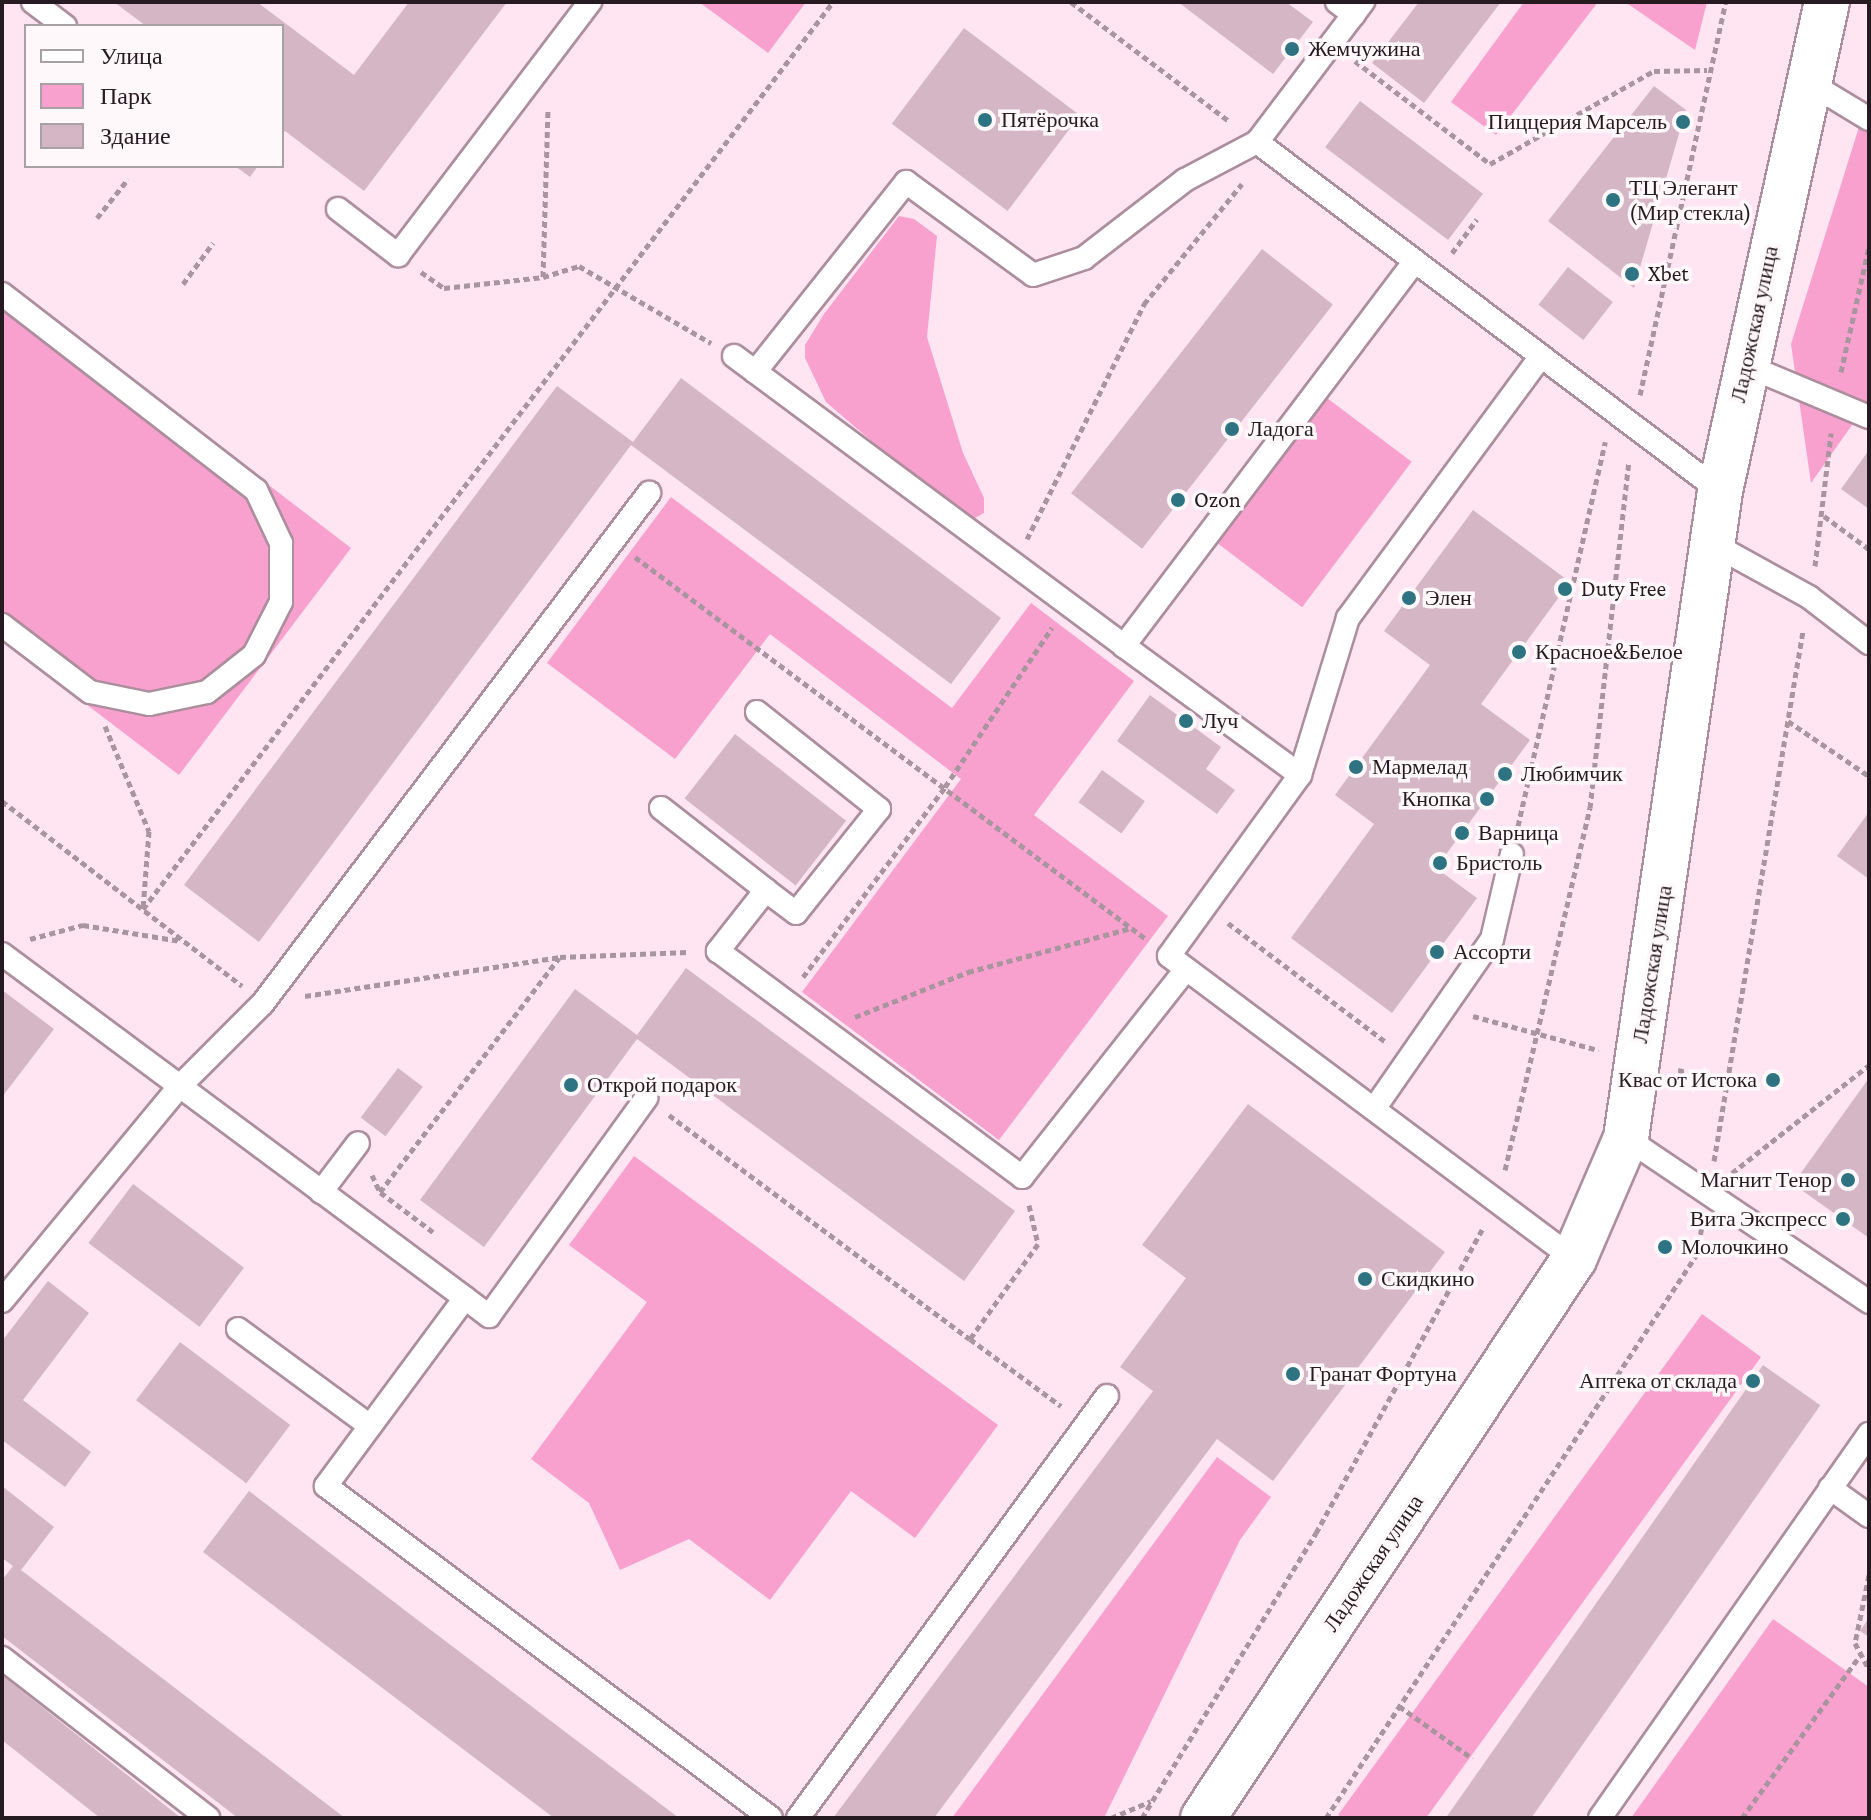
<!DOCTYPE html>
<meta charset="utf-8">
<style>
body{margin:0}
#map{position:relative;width:1871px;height:1820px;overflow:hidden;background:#ffe5f1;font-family:"Crimson Pro",serif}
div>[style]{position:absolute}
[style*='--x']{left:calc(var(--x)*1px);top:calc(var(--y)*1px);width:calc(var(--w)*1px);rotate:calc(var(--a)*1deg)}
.green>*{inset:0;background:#f8a0ce;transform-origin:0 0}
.building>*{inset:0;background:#d5b6c5;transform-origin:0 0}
.path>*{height:5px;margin-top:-2.5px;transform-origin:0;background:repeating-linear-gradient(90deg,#a9959e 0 6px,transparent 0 10px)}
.roads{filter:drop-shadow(2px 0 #ac8e9d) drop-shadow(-2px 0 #ac8e9d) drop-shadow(0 2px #ac8e9d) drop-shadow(0 -2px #ac8e9d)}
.lane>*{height:22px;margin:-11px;padding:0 11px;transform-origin:11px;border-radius:11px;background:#fff}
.secondary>*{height:44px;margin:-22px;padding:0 22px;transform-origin:22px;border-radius:22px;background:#fff}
.dots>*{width:22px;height:22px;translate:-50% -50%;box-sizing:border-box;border:4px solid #fff8fb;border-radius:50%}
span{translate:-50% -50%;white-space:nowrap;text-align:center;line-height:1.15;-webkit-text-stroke:7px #fff8fb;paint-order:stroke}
.poi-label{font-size:22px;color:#261b20}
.left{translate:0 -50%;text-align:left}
.right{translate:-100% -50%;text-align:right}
.street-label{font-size:22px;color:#261b20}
.frame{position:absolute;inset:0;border:4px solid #261b20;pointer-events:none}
.legend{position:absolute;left:24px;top:24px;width:260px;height:144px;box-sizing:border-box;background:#fff8fb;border:2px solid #a8a0a3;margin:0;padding:10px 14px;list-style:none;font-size:24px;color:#261b20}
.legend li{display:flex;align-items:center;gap:16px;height:40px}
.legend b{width:40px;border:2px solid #a8a0a3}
</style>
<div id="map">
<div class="green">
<div style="clip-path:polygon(699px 2px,806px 2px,768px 53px)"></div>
<div style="clip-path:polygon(1524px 2px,1598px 2px,1496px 135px,1451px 102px)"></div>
<div style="clip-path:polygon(1625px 2px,1707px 2px,1695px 50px)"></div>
<div style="clip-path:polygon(1869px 95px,1869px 401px,1811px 483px,1791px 344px)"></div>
<div style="clip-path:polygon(899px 216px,914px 219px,937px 236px,927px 337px,963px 453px,984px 498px,984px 513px,973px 519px,918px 481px,826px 402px,805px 358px,805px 345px,824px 314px)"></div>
<div style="clip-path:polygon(2px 281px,351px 548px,179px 775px,2px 640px)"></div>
<div style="left:1327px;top:398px;width:106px;height:182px;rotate:37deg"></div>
<div style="clip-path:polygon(671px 497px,952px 708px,1031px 603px,1134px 681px,1034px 815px,1168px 916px,999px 1140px,802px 992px,961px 779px,770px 634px,675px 759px,547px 663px)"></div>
<div style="clip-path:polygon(634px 1156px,998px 1425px,915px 1538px,851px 1491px,770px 1600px,689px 1539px,620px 1570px,589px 1503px,531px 1459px,647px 1302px,569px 1245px)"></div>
<div style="left:1702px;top:1314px;width:73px;height:619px;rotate:36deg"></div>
<div style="clip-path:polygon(1217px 1457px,1271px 1497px,1240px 1540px,1104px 1818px,952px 1818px)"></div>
<div style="clip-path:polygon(1773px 1619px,1869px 1687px,1869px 1818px,1631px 1818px)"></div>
</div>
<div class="building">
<div style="clip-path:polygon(114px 2px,257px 2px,354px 75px,409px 2px,507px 2px,364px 191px,285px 131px,282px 135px,282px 26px,146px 26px)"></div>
<div style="clip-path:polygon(1178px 2px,1286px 2px,1313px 22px,1273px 74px)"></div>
<div style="clip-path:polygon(1419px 2px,1501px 2px,1424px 103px,1372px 63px)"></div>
<div style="left:964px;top:28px;width:145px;height:120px;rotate:37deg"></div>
<div style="clip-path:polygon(1654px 86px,1686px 110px,1634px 288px,1548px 221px)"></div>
<div style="left:1360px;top:101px;width:154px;height:58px;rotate:37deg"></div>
<div style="clip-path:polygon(235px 166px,258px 166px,250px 177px)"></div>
<div style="left:1262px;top:249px;width:90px;height:310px;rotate:38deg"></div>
<div style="left:1568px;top:267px;width:57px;height:48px;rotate:38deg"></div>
<div style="clip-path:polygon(681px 378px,1001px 618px,951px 684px,631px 445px,259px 942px,184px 885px,557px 386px,633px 442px)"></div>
<div style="clip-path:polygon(1869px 450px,1869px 509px,1841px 489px)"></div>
<div style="clip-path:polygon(1473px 510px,1570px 582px,1481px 704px,1530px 740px,1436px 868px,1477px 898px,1392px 1013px,1291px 938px,1374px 824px,1335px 795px,1430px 665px,1384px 631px)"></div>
<div style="clip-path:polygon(1150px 695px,1221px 747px,1206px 769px,1235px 790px,1217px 814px,1117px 741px)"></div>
<div style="left:735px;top:734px;width:141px;height:82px;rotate:38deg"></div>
<div style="left:1102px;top:770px;width:53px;height:40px;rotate:36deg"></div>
<div style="clip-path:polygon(1869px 812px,1869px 879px,1837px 856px)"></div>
<div style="clip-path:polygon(686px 968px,1015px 1211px,964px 1281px,637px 1039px,484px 1247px,420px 1200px,575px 989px,637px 1035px)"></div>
<div style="clip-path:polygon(2px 990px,54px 1029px,2px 1097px)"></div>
<div style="left:398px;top:1068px;width:31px;height:62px;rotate:37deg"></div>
<div style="clip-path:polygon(1869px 1078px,1869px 1238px,1793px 1184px)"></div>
<div style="clip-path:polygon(1248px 1104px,1445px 1252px,1273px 1481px,1217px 1439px,934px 1818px,833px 1818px,1153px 1391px,1120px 1367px,1186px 1278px,1142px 1245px)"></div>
<div style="left:133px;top:1184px;width:139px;height:74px;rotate:37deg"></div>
<div style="clip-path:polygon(48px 1281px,89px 1313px,23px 1400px,91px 1452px,65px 1487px,2px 1440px,2px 1341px)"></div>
<div style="left:180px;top:1342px;width:138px;height:73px;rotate:37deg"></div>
<div style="left:1763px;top:1365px;width:70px;height:551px;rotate:35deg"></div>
<div style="clip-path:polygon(2px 1486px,54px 1527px,21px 1570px,345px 1818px,238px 1818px,2px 1636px,2px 1580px,13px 1566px,2px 1558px)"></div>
<div style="clip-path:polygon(249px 1491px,415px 1618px,679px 1818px,554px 1818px,203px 1552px)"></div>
<div style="clip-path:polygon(1869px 1618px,1869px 1637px,1860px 1631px)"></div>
<div style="clip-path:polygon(2px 1675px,181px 1818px,100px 1818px,2px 1740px)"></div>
</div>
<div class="path">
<div style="--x:1071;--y:2;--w:199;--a:37"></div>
<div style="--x:1355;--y:61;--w:170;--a:37.3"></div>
<div style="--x:1490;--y:164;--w:189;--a:-29.6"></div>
<div style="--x:1654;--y:71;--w:53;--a:-1.1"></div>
<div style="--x:97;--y:218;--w:50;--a:-51.5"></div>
<div style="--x:1452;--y:253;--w:42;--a:-53.7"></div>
<div style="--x:421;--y:272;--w:28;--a:35"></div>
<div style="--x:444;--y:288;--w:100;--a:-6.3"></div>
<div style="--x:543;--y:277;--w:38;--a:-17"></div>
<div style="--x:579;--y:266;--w:153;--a:30.3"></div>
<div style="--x:543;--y:277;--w:168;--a:-88.3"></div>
<div style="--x:183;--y:284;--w:51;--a:-53.8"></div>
<div style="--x:1841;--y:372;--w:128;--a:-77.4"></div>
<div style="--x:1640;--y:395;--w:402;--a:-77.7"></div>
<div style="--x:1824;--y:516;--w:56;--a:36.3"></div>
<div style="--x:1027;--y:539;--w:263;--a:-63.5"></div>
<div style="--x:1144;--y:304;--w:155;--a:-50.8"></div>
<div style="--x:635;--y:557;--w:638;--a:36.78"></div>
<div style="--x:1815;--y:566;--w:134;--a:-83.1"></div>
<div style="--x:1788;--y:721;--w:98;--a:34.2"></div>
<div style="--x:105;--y:726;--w:114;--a:67.3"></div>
<div style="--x:149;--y:831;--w:78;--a:94.4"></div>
<div style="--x:143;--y:909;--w:1140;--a:-52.74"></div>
<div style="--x:2;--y:801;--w:303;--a:37.6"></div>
<div style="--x:1518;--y:826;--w:394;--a:-77.2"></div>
<div style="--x:1228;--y:923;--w:198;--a:37"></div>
<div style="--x:30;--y:939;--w:55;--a:-14.8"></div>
<div style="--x:83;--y:925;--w:99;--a:9.3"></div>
<div style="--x:803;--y:977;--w:237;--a:-53.2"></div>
<div style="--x:945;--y:787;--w:192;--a:-56.1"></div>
<div style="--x:305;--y:996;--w:258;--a:-8.7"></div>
<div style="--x:560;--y:957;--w:128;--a:-2.2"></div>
<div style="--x:1473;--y:1016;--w:130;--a:15.2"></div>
<div style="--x:855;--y:1017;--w:122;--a:-21.7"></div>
<div style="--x:968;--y:972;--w:169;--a:-15.1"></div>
<div style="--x:1678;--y:1070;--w:50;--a:13.8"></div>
<div style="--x:669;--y:1115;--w:375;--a:36.7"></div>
<div style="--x:1714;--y:1161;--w:537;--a:-80.47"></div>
<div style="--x:1505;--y:1170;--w:372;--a:-76.8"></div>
<div style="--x:1590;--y:808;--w:349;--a:-83.6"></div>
<div style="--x:1732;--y:1173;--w:174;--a:-38.2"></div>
<div style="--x:372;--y:1175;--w:19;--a:65"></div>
<div style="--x:1029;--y:1205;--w:40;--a:77"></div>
<div style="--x:1038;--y:1244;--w:117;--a:125.6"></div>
<div style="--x:970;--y:1339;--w:113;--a:36.4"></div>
<div style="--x:433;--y:1232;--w:66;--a:-143"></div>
<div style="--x:380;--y:1192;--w:295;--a:-52.6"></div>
<div style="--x:1869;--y:1575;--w:69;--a:101.6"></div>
<div style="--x:1855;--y:1643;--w:30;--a:62"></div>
<div style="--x:1399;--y:1706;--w:90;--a:35.5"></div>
<div style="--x:1111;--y:1818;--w:43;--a:-23"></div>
<div style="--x:1142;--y:1818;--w:334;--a:-58.6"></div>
<div style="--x:1316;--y:1533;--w:348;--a:-61.3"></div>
<div style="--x:1326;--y:1818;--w:675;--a:-56.66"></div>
<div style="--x:1697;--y:1254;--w:28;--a:-80"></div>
<div style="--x:1742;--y:1818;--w:203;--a:-54"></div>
</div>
<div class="roads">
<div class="lane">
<div style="--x:33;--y:2;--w:40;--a:37"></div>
<div style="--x:1337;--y:2;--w:21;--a:37"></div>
<div style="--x:1808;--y:82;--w:71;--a:31.2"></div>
<div style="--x:1257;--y:142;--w:580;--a:37.01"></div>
<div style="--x:338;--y:209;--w:76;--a:37.5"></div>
<div style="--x:398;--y:255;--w:318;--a:-52.8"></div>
<div style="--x:1415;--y:261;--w:483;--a:127.1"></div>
<div style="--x:1124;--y:646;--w:218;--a:36.2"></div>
<div style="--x:1300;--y:775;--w:223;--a:125.9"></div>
<div style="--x:1169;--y:956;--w:506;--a:36.8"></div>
<div style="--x:2;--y:294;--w:321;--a:37.7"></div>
<div style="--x:256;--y:490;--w:59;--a:64.7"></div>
<div style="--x:281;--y:543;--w:59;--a:90"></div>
<div style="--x:281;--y:602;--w:59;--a:117"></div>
<div style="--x:254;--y:655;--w:60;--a:141.8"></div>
<div style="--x:207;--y:692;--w:59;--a:168.3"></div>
<div style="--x:149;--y:704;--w:60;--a:-168.5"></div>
<div style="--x:90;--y:692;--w:111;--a:-142.7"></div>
<div style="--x:734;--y:356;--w:486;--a:36.6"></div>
<div style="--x:1745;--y:365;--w:134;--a:22.8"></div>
<div style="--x:755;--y:372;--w:243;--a:-51.5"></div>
<div style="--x:906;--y:182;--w:157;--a:36.2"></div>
<div style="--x:1033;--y:275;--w:54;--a:-18.4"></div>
<div style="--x:1084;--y:258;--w:128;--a:-37.7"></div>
<div style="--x:1185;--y:180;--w:81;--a:-27.8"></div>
<div style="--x:1257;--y:142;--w:176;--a:-52.9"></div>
<div style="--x:1713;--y:544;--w:110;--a:28.9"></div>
<div style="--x:1809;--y:597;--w:76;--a:37.5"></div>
<div style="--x:757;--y:712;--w:156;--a:38.5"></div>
<div style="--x:879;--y:809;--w:133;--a:128.6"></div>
<div style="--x:796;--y:913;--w:38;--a:-143"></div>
<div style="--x:766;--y:890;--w:78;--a:128.2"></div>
<div style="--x:718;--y:951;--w:379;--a:36.6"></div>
<div style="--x:1022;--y:1177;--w:265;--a:-51.7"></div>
<div style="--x:1300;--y:775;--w:164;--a:-73"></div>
<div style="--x:1348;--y:618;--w:325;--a:-53.6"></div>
<div style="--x:661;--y:808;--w:133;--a:38"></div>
<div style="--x:2;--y:954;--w:577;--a:36.61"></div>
<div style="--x:465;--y:1298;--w:234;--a:126.5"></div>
<div style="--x:326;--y:1486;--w:555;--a:36.73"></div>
<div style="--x:1374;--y:1109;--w:207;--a:-55.2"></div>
<div style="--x:1492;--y:939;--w:87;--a:-76.8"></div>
<div style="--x:1626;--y:1138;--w:293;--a:34"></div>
<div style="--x:321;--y:1192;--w:61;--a:-52.9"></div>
<div style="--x:465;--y:1298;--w:30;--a:37"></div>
<div style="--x:489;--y:1316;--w:269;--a:-54.2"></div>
<div style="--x:2;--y:1301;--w:276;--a:-50.4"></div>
<div style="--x:178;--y:1088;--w:120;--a:-45"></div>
<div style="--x:263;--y:1003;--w:640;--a:-52.88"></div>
<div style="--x:238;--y:1329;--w:164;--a:36.3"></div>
<div style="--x:1830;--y:1488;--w:48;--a:35.7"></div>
<div style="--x:2;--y:1658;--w:261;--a:37.8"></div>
<div style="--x:798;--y:1818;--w:523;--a:-53.79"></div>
<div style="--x:1600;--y:1818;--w:469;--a:-55"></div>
</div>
<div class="secondary">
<div style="--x:1203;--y:1818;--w:671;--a:-56.43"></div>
<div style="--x:1574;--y:1259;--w:132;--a:-66.7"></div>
<div style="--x:1626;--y:1138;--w:654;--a:-81.73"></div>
<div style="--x:1720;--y:491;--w:501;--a:-77.66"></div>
</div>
</div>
<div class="dots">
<div style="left:1292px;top:49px;background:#2e7381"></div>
<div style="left:985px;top:120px;background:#2e7381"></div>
<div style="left:1683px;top:122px;background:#2e7381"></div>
<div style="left:1613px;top:200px;background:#2e7381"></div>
<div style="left:1632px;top:274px;background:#2e7381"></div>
<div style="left:1232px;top:429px;background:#2e7381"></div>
<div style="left:1178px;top:500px;background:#2e7381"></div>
<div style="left:1565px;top:589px;background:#2e7381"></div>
<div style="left:1409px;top:598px;background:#2e7381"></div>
<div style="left:1519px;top:652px;background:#2e7381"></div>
<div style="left:1186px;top:721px;background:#2e7381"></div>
<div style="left:1356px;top:767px;background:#2e7381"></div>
<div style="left:1505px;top:774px;background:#2e7381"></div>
<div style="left:1487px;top:799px;background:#2e7381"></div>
<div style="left:1462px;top:833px;background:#2e7381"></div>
<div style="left:1440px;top:863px;background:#2e7381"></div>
<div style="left:1437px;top:952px;background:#2e7381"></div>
<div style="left:1773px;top:1080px;background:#2e7381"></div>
<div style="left:571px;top:1085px;background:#2e7381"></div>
<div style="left:1848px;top:1180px;background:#2e7381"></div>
<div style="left:1843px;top:1219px;background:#2e7381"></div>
<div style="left:1665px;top:1247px;background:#2e7381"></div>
<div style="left:1365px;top:1279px;background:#2e7381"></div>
<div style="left:1293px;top:1374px;background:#2e7381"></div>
<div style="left:1753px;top:1381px;background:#2e7381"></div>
</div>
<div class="poi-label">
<span class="left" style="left:1308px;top:49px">Жемчужина</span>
<span class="left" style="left:1001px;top:120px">Пятёрочка</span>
<span class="right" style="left:1667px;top:122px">Пиццерия Марсель</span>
<span class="left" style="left:1629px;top:200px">ТЦ Элегант<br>(Мир стекла)</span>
<span class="left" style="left:1648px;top:274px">Xbet</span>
<span class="left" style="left:1248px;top:429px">Ладога</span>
<span class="left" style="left:1194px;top:500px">Ozon</span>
<span class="left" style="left:1581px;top:589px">Duty Free</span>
<span class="left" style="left:1425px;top:598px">Элен</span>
<span class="left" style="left:1535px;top:652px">Красное&amp;Белое</span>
<span class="left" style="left:1202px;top:721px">Луч</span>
<span class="left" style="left:1372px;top:767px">Мармелад</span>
<span class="left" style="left:1521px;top:774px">Любимчик</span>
<span class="right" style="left:1471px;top:799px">Кнопка</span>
<span class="left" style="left:1478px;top:833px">Варница</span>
<span class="left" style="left:1456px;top:863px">Бристоль</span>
<span class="left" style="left:1453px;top:952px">Ассорти</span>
<span class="right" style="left:1757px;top:1080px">Квас от Истока</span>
<span class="left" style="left:587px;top:1085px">Открой подарок</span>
<span class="right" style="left:1832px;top:1180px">Магнит Тенор</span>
<span class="right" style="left:1827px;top:1219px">Вита Экспресс</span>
<span class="left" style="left:1681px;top:1247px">Молочкино</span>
<span class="left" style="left:1381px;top:1279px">Скидкино</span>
<span class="left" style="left:1309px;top:1374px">Гранат Фортуна</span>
<span class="right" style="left:1737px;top:1381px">Аптека от склада</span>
</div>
<div class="street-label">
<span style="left:1754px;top:324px;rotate:-78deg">Ладожская улица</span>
<span style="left:1652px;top:964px;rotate:-81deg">Ладожская улица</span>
<span style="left:1373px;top:1563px;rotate:-56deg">Ладожская улица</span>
</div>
<div class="frame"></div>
<ul class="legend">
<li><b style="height:10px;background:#fff"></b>Улица</li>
<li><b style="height:22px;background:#f8a0ce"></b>Парк</li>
<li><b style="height:22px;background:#d5b6c5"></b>Здание</li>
</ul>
</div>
